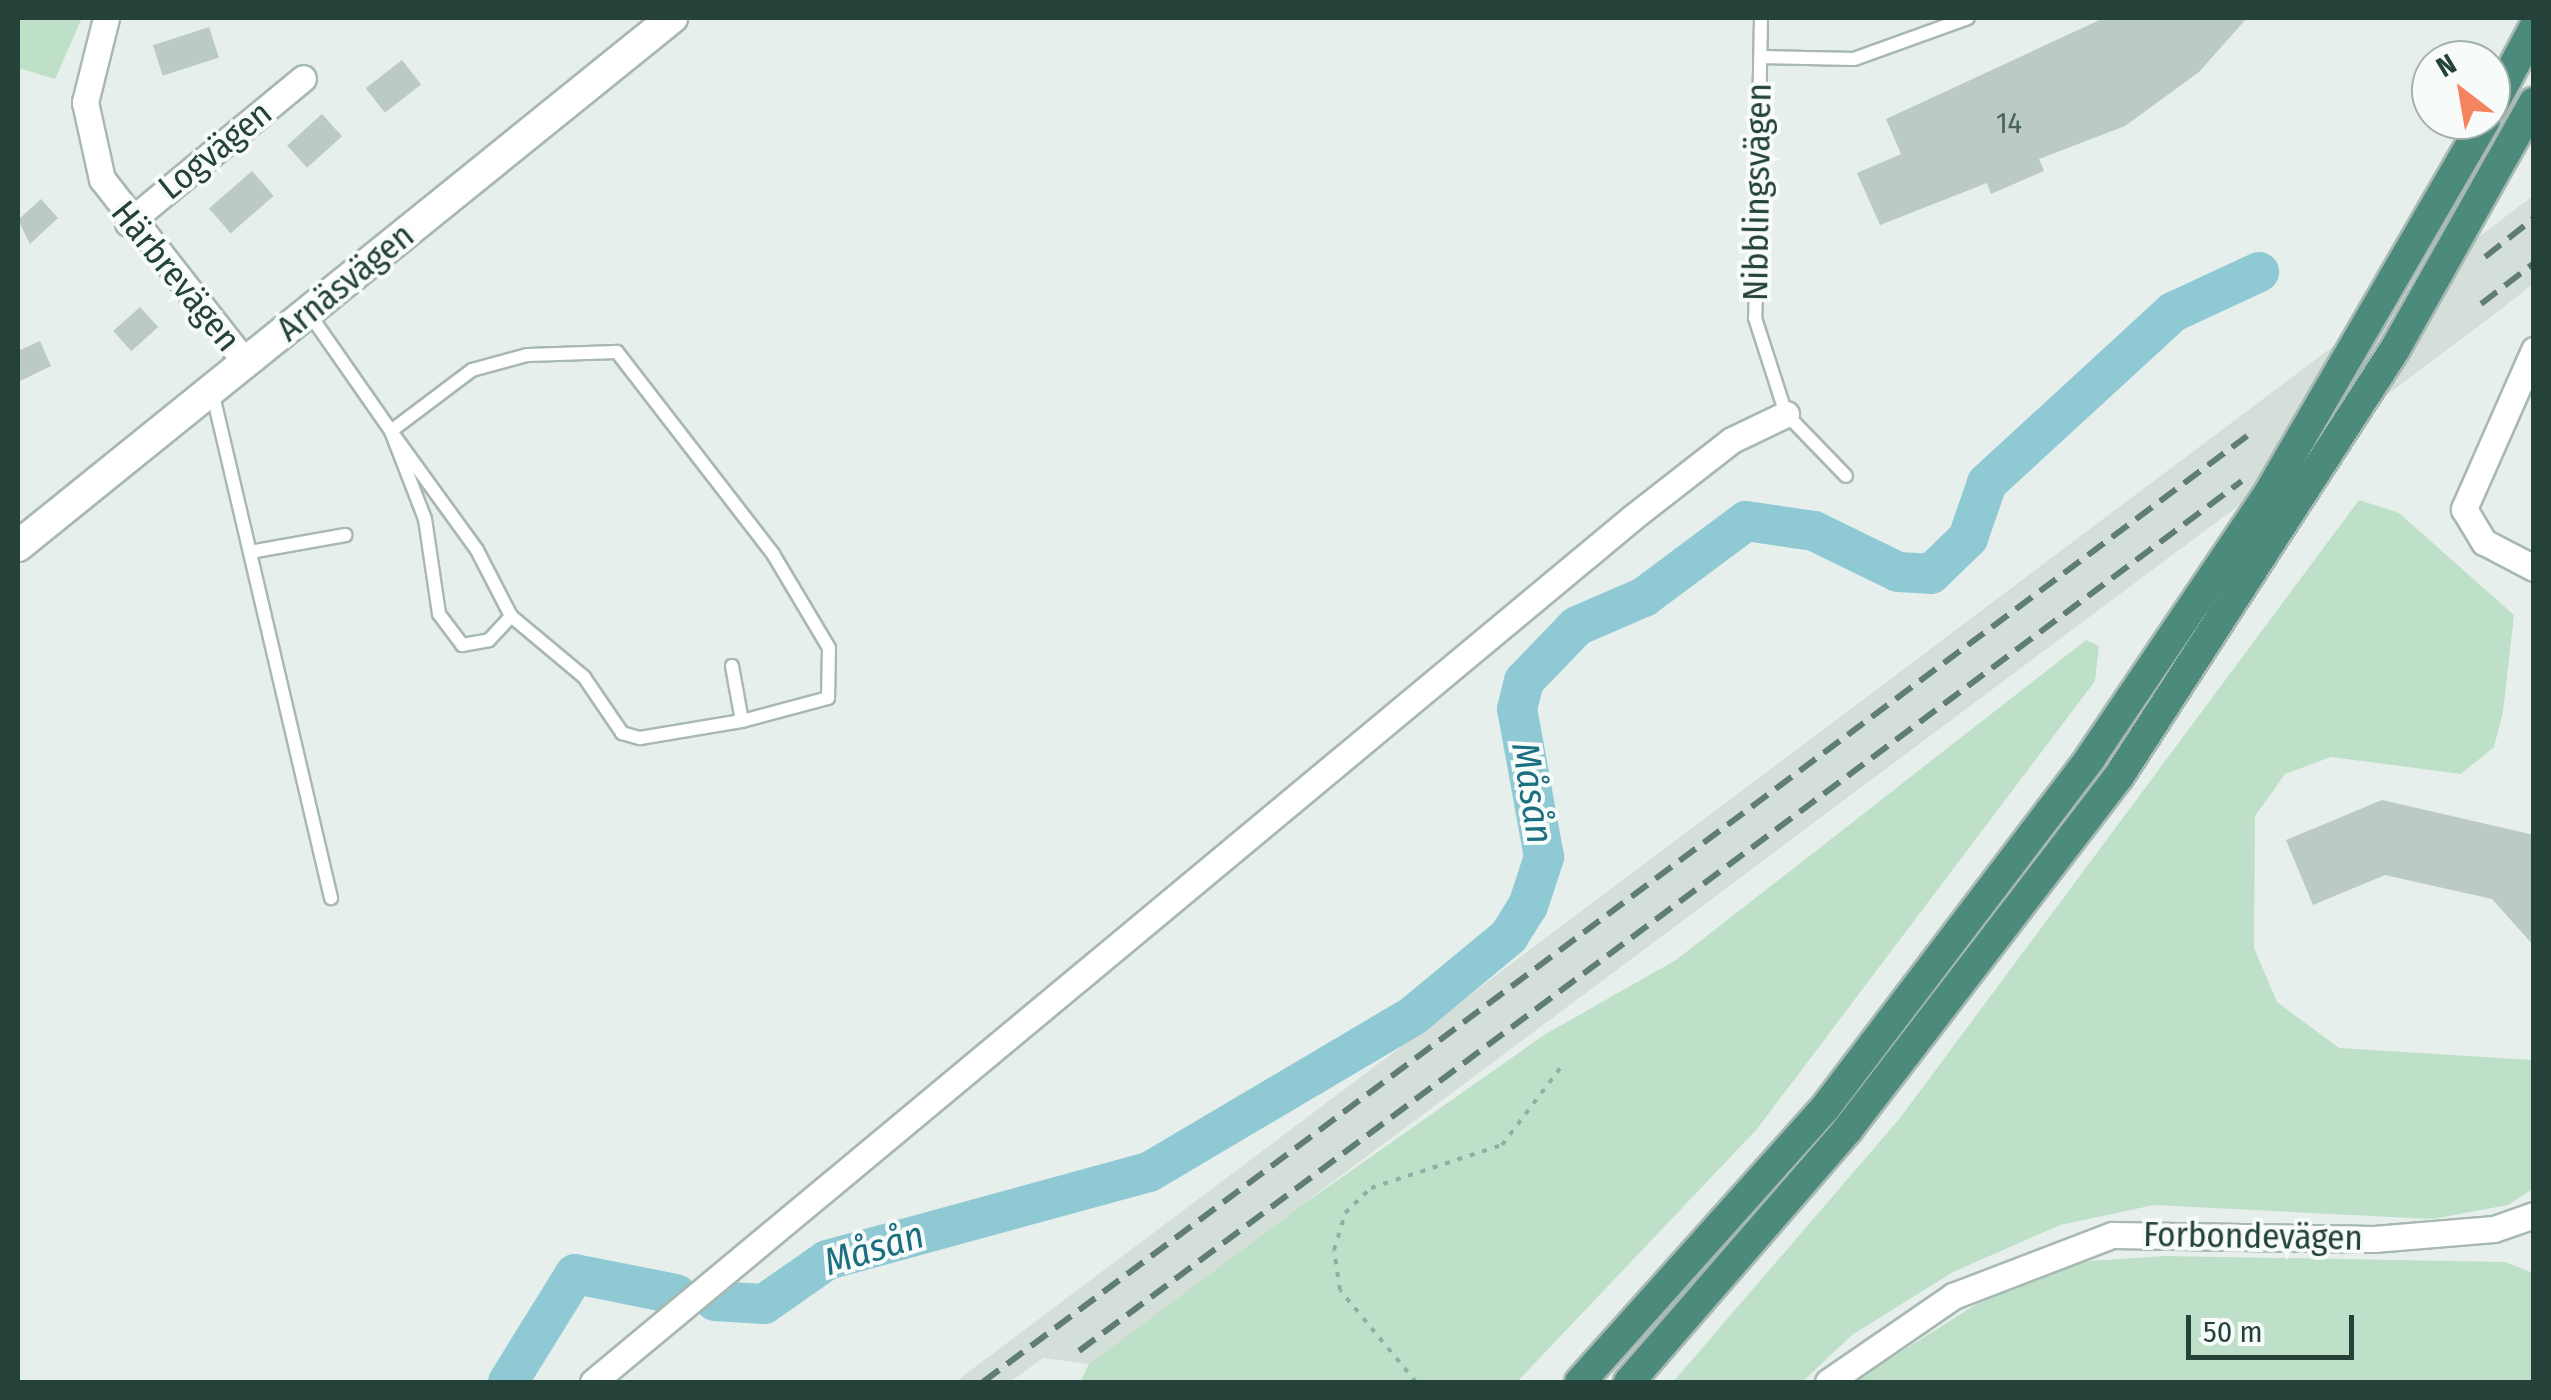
<!DOCTYPE html>
<meta charset="utf-8">
<style>
body{margin:0}
#map{position:relative;width:2551px;height:1400px;overflow:hidden;background:#e6efeb;font-family:"Fira Sans Condensed",sans-serif}
div>[style]{position:absolute}
[style*='--x']{left:calc(var(--x)*1px);top:calc(var(--y)*1px);width:calc(var(--w)*1px);rotate:calc(var(--a)*1deg)}
.built>*{inset:0;background:#d4dfda}
.green>*{inset:0;background:#bfe0c8}
.river>*{height:40px;margin:-20px;padding:0 20px;transform-origin:20px;border-radius:20px;background:#8ec9d4}
.building>*{inset:0;background:#bbcac4;transform-origin:0 0}
.path>*{height:4px;margin-top:-2px;transform-origin:0;background:repeating-linear-gradient(90deg,#86b3a5 0 5px,transparent 0 13px)}
.roads{filter:drop-shadow(2px 0 #a8b8b2) drop-shadow(-2px 0 #a8b8b2) drop-shadow(0 2px #a8b8b2) drop-shadow(0 -2px #a8b8b2)}
.service>*{height:12px;margin:-6px;padding:0 6px;transform-origin:6px;border-radius:6px;background:#fff}
.minor>*{height:25px;margin:-12.5px;padding:0 12.5px;transform-origin:12.5px;border-radius:12.5px;background:#fff}
.tertiary>*{height:30px;margin:-15px;padding:0 15px;transform-origin:15px;border-radius:15px;background:#fff}
.trunk>*{height:30px;margin:-15px;padding:0 15px;transform-origin:15px;border-radius:15px;background:#4c8a7c}
.rail>*{height:6px;margin-top:-3px;transform-origin:0;background:repeating-linear-gradient(90deg,#5f7d75 0 20px,transparent 0 30px)}
span{translate:-50% -50%;white-space:nowrap;text-align:center;line-height:1.15;-webkit-text-stroke:8px #f7fbf9;paint-order:stroke}
.number-label{font-size:30px;color:#4a645c}
.number-label span{-webkit-text-stroke-width:0}
.street-label{font-size:35px;color:#24423a}
.water-label{font-size:38px;color:#1c6f80;font-style:italic}
.frame{position:absolute;inset:0;border:20px solid #24423a;pointer-events:none}
.north{position:absolute;left:2411px;top:40px;width:100px;height:100px;box-sizing:border-box;background:#f7fbf9;border:2px solid #a3b1ad;border-radius:50%;rotate:329deg;font-size:28px;font-weight:700;line-height:40px;text-align:center;color:#24423a}
.north::after{content:'';display:block;margin:auto;width:35px;height:45px;background:#f4845f;clip-path:polygon(50% 0,100% 100%,50% 72%,0 100%)}
.scale{position:absolute;left:2186px;top:1315px;width:168px;height:45px;box-sizing:border-box;border:5px solid #24423a;border-top:0;padding-left:12px;font-size:30px;line-height:35px;white-space:nowrap;color:#24423a;-webkit-text-stroke:8px #f7fbf9;paint-order:stroke}
</style>
<div id="map">
<div class="built">
<div style="clip-path:polygon(2533px 196px,2533px 284px,2491px 317px,1089px 1364px,1043px 1358px,1010px 1382px,955px 1382px)"></div>
</div>
<div class="green">
<div style="clip-path:polygon(18px 18px,82px 18px,55px 79px,18px 68px)"></div>
<div style="clip-path:polygon(2359px 500px,2399px 513px,2514px 615px,2503px 712px,2494px 747px,2461px 774px,2331px 757px,2285px 774px,2255px 816px,2254px 948px,2277px 1002px,2339px 1048px,2533px 1060px,2533px 1189px,2508px 1205px,2432px 1219px,2154px 1205px,2060px 1225px,1953px 1272px,1852px 1335px,1802px 1382px,1673px 1382px,1900px 1118px)"></div>
<div style="clip-path:polygon(2086px 640px,2099px 646px,2095px 681px,1757px 1129px,1517px 1382px,1080px 1382px,1089px 1364px,1298px 1208px,1544px 1035px,1676px 960px)"></div>
<div style="clip-path:polygon(2166px 1256px,2505px 1262px,2533px 1273px,2533px 1382px,1853px 1382px,1975px 1305px,2075px 1262px)"></div>
</div>
<div class="river">
<div style="--x:715;--y:1301;--w:49;--a:3.5"></div>
<div style="--x:764;--y:1304;--w:77;--a:-34.9"></div>
<div style="--x:827;--y:1260;--w:334;--a:-15.3"></div>
<div style="--x:1149;--y:1172;--w:308;--a:-30.6"></div>
<div style="--x:1414;--y:1015;--w:124;--a:-39.7"></div>
<div style="--x:1509;--y:936;--w:36;--a:-58"></div>
<div style="--x:1528;--y:906;--w:52;--a:-71.9"></div>
<div style="--x:1544;--y:857;--w:150;--a:-100.3"></div>
<div style="--x:1517;--y:709;--w:29;--a:-76"></div>
<div style="--x:1524;--y:681;--w:76;--a:-46.1"></div>
<div style="--x:1577;--y:626;--w:73;--a:-23.4"></div>
<div style="--x:1644;--y:597;--w:127;--a:-36.7"></div>
<div style="--x:1746;--y:521;--w:69;--a:8.4"></div>
<div style="--x:1814;--y:531;--w:93;--a:26"></div>
<div style="--x:1898;--y:572;--w:33;--a:3"></div>
<div style="--x:1931;--y:574;--w:52;--a:-44.2"></div>
<div style="--x:1968;--y:538;--w:58;--a:-70.9"></div>
<div style="--x:1987;--y:483;--w:253;--a:-42.6"></div>
<div style="--x:2173;--y:312;--w:95;--a:-24.9"></div>
<div style="--x:508;--y:1382;--w:127;--a:-58.2"></div>
<div style="--x:575;--y:1274;--w:103;--a:11.2"></div>
</div>
<div class="building">
<div style="clip-path:polygon(2104px 18px,2247px 18px,2199px 72px,2125px 126px,2039px 159px,2044px 171px,1991px 194px,1987px 183px,1880px 225px,1857px 173px,1901px 154px,1886px 119px)"></div>
<div style="left:209px;top:27px;width:32px;height:59px;rotate:72deg"></div>
<div style="left:402px;top:60px;width:31px;height:46px;rotate:52deg"></div>
<div style="left:322px;top:114px;width:30px;height:47px;rotate:48deg"></div>
<div style="left:252px;top:171px;width:33px;height:57px;rotate:49deg"></div>
<div style="clip-path:polygon(41px 199px,58px 218px,30px 244px,18px 220px)"></div>
<div style="left:140px;top:307px;width:27px;height:36px;rotate:48deg"></div>
<div style="clip-path:polygon(40px 341px,51px 366px,18px 382px,18px 351px)"></div>
<div style="clip-path:polygon(2382px 800px,2534px 835px,2534px 946px,2492px 899px,2385px 875px,2313px 905px,2286px 840px)"></div>
</div>
<div class="path">
<div style="--x:1416;--y:1382;--w:119;--a:-129.6"></div>
<div style="--x:1340;--y:1290;--w:40;--a:-98.5"></div>
<div style="--x:1334;--y:1250;--w:39;--a:-73"></div>
<div style="--x:1345;--y:1213;--w:36;--a:-44"></div>
<div style="--x:1371;--y:1188;--w:138;--a:-18.2"></div>
<div style="--x:1502;--y:1145;--w:98;--a:-52.9"></div>
</div>
<div class="roads">
<div class="service">
<div style="--x:1761;--y:18;--w:300;--a:91.1"></div>
<div style="--x:1755;--y:318;--w:101;--a:72.1"></div>
<div style="--x:1786;--y:414;--w:86;--a:45.9"></div>
<div style="--x:1760;--y:57;--w:94;--a:1.2"></div>
<div style="--x:1854;--y:59;--w:121;--a:-19.8"></div>
<div style="--x:308;--y:312;--w:145;--a:55.1"></div>
<div style="--x:391;--y:431;--w:94;--a:68.9"></div>
<div style="--x:425;--y:519;--w:96;--a:81.6"></div>
<div style="--x:439;--y:614;--w:39;--a:53"></div>
<div style="--x:462;--y:645;--w:27;--a:-10"></div>
<div style="--x:489;--y:640;--w:33;--a:-47"></div>
<div style="--x:511;--y:616;--w:74;--a:-117.3"></div>
<div style="--x:477;--y:550;--w:147;--a:-125.9"></div>
<div style="--x:391;--y:431;--w:101;--a:-37"></div>
<div style="--x:472;--y:370;--w:57;--a:-15.3"></div>
<div style="--x:527;--y:355;--w:90;--a:-1.9"></div>
<div style="--x:617;--y:352;--w:255;--a:52.3"></div>
<div style="--x:773;--y:554;--w:109;--a:59.2"></div>
<div style="--x:829;--y:648;--w:50;--a:91.1"></div>
<div style="--x:828;--y:698;--w:89;--a:165"></div>
<div style="--x:212;--y:391;--w:521;--a:76.79"></div>
<div style="--x:250;--y:552;--w:97;--a:-10.1"></div>
<div style="--x:511;--y:616;--w:95;--a:39.9"></div>
<div style="--x:584;--y:677;--w:68;--a:55.8"></div>
<div style="--x:622;--y:733;--w:19;--a:16"></div>
<div style="--x:640;--y:738;--w:103;--a:-9.5"></div>
<div style="--x:742;--y:721;--w:56;--a:-100.3"></div>
</div>
<div class="minor">
<div style="--x:106;--y:18;--w:87;--a:104"></div>
<div style="--x:85;--y:102;--w:79;--a:77.6"></div>
<div style="--x:102;--y:179;--w:232;--a:52"></div>
<div style="--x:128;--y:223;--w:227;--a:-39.6"></div>
<div style="--x:2534;--y:350;--w:174;--a:113.8"></div>
<div style="--x:2464;--y:509;--w:39;--a:59"></div>
<div style="--x:2484;--y:542;--w:56;--a:27.5"></div>
<div style="--x:593;--y:1382;--w:1353;--a:-39.75"></div>
<div style="--x:1633;--y:517;--w:125;--a:-37.9"></div>
<div style="--x:1732;--y:440;--w:60;--a:-25.7"></div>
<div style="--x:1828;--y:1382;--w:152;--a:-34.5"></div>
<div style="--x:1953;--y:1296;--w:170;--a:-21"></div>
<div style="--x:2112;--y:1235;--w:262;--a:0.9"></div>
<div style="--x:2374;--y:1239;--w:120;--a:-4.8"></div>
<div style="--x:2494;--y:1229;--w:42;--a:-19.3"></div>
</div>
<div class="tertiary">
<div style="--x:18;--y:546;--w:841;--a:-38.92"></div>
</div>
<div class="trunk">
<div style="--x:2491;--y:108;--w:91;--a:-61.7"></div>
<div style="--x:1580;--y:1382;--w:368;--a:-48.2"></div>
<div style="--x:1825;--y:1108;--w:440;--a:-52.8"></div>
<div style="--x:2091;--y:757;--w:313;--a:-56"></div>
<div style="--x:2266;--y:498;--w:437;--a:-59.9"></div>
<div style="--x:1629;--y:1382;--w:335;--a:-49.1"></div>
<div style="--x:1848;--y:1129;--w:445;--a:-52.5"></div>
<div style="--x:2119;--y:776;--w:508;--a:-57.12"></div>
<div style="--x:2395;--y:349;--w:283;--a:-60.6"></div>
</div>
</div>
<div class="rail">
<div style="--x:2485;--y:257;--w:63;--a:-38.5"></div>
<div style="--x:2481;--y:304;--w:67;--a:-37.7"></div>
<div style="--x:1079;--y:1351;--w:1452;--a:-36.8"></div>
<div style="--x:983;--y:1382;--w:1579;--a:-36.81"></div>
</div>
<div class="number-label">
<span style="left:2009px;top:123px">14</span>
</div>
<div class="street-label">
<span style="left:215px;top:150px;rotate:-39deg">Logvägen</span>
<span style="left:1757px;top:192px;rotate:-89deg">Nibblingsvägen</span>
<span style="left:176px;top:276px;rotate:51deg">Härbrevägen</span>
<span style="left:345px;top:282px;rotate:-39deg">Arnäsvägen</span>
<span style="left:2253px;top:1236px;rotate:1deg">Forbondevägen</span>
</div>
<div class="water-label">
<span style="left:1532px;top:793px;rotate:81deg">Måsån</span>
<span style="left:874px;top:1249px;rotate:-17deg">Måsån</span>
</div>
<div class="frame"></div>
<div class="north">N</div>
<div class="scale">50 m</div>
</div>
